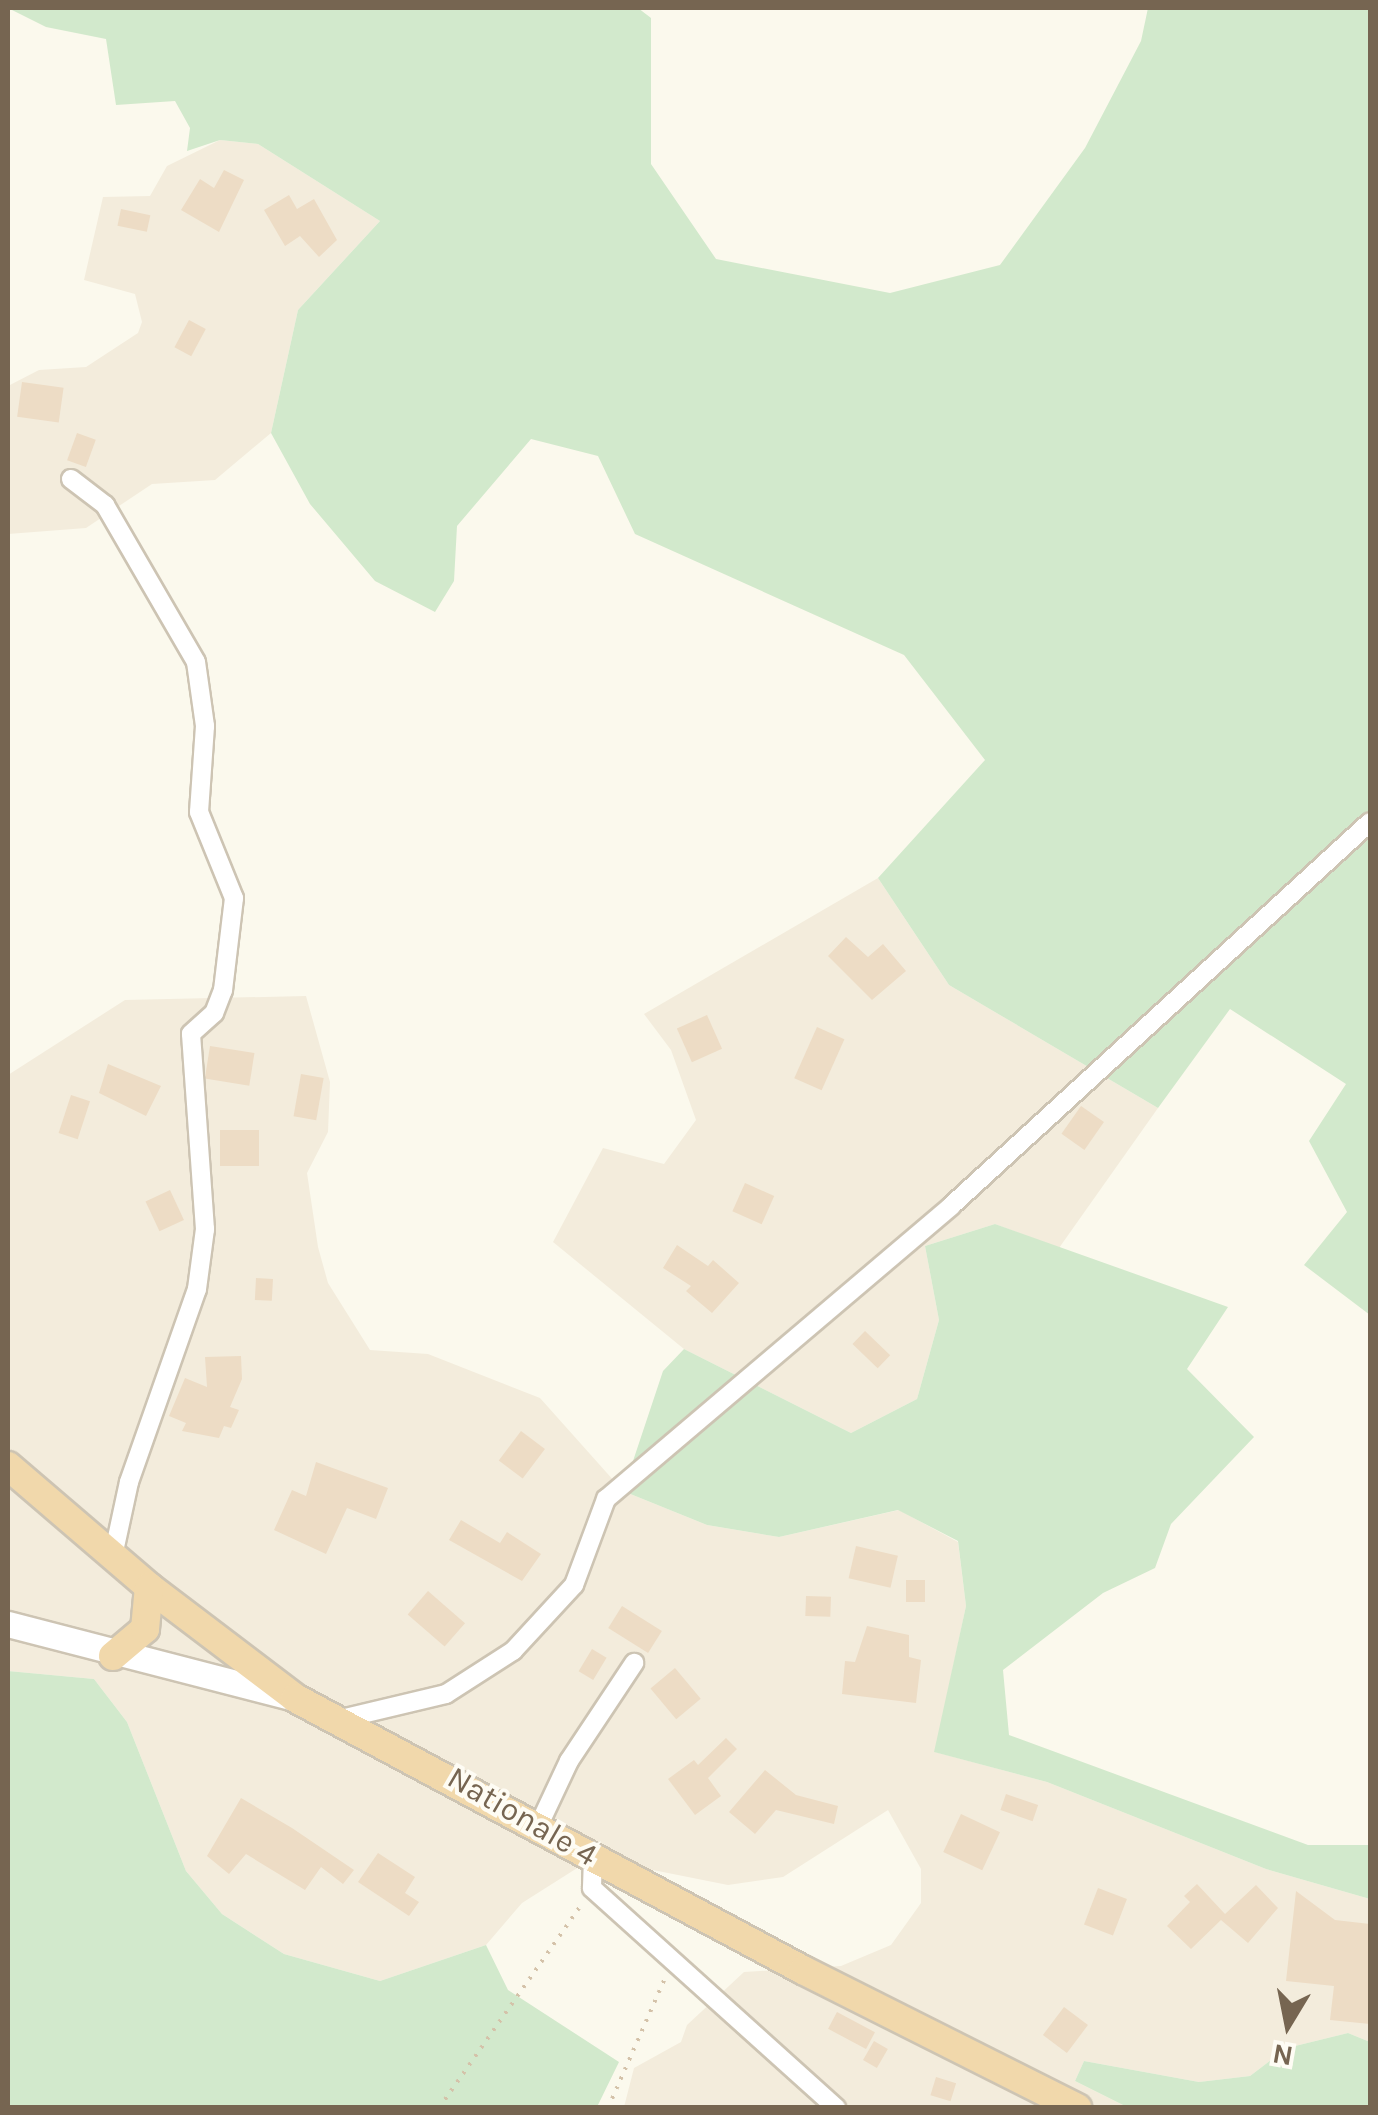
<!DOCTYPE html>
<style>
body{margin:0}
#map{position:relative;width:1378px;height:2115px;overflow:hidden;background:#fbf9ed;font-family:Karla,sans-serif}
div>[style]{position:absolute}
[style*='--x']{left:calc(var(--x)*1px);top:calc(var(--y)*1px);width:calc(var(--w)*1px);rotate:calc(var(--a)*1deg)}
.residential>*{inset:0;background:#f3ecdc}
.green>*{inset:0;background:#d2e9cc}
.building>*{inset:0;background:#eddcc5;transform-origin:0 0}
.path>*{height:4px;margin-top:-2px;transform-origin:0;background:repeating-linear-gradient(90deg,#d4c2a9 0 2.5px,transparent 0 10.5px)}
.roads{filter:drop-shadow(2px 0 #cdc4b3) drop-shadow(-2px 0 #cdc4b3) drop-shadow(0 2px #cdc4b3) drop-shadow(0 -2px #cdc4b3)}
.minor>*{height:18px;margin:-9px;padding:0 9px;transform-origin:9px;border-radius:9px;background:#fff}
.secondary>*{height:25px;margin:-12.5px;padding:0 12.5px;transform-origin:12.5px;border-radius:12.5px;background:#fff}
.trunk>*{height:28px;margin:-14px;padding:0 14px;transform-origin:14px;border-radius:14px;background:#f1d8ab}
span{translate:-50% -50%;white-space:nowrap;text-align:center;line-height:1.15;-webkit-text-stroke:8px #fefcf4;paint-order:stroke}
.street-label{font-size:32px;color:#766551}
.frame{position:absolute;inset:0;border:10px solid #766551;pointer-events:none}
.north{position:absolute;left:1238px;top:1975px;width:100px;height:100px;-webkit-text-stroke:8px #fefcf4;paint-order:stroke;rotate:190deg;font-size:28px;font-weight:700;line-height:40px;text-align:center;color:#766551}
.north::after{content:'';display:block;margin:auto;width:35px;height:45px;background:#766551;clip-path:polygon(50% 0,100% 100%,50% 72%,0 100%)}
</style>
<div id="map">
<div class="residential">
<div style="clip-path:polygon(220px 140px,258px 144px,380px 221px,298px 310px,271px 433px,215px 480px,152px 484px,86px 528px,8px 534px,8px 386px,39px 370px,86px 367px,138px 333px,142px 322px,135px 294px,84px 280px,103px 197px,150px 196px,167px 166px)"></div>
<div style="clip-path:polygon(878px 878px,949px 985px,1158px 1108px,1059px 1248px,995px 1224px,925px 1246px,939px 1320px,917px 1399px,851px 1433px,684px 1349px,553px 1242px,603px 1148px,664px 1164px,696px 1120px,671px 1050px,644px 1014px)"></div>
<div style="clip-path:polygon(306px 996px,330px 1082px,328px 1132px,307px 1173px,318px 1247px,328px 1283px,370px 1350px,428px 1354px,540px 1398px,623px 1491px,707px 1525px,779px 1537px,899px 1510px,958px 1542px,966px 1606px,935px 1752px,1047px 1782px,1266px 1869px,1370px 1899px,1370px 2042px,1348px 2033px,1287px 2048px,1250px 2076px,1199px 2082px,1084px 2061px,1075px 2081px,1127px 2107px,624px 2107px,634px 2068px,681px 2042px,687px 2025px,744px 1972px,841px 1966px,891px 1945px,921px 1903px,921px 1869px,888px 1810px,783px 1877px,728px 1885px,593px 1858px,522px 1903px,486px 1945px,380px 1981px,284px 1954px,222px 1914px,186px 1871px,127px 1722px,94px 1679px,8px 1671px,8px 1075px,125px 1000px)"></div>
</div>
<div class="green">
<div style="clip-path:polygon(8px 8px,638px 8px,651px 18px,651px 164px,716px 259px,890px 293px,1000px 265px,1085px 148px,1141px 41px,1148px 8px,1370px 8px,1370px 1315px,1304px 1265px,1347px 1212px,1309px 1141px,1346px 1084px,1230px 1009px,1158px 1108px,949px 985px,878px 878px,985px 760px,904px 655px,635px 534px,598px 456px,531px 439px,457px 526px,454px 581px,435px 612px,375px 581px,310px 504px,271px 433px,298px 310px,380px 221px,258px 144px,220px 140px,187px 151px,190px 128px,175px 101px,116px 105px,106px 39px,46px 27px)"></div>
<div style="clip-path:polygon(995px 1224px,1228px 1307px,1187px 1369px,1254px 1437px,1171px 1524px,1155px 1568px,1103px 1593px,1003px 1670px,1009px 1735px,1308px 1845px,1370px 1845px,1370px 1899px,1266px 1869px,1047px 1782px,934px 1752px,966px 1606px,958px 1541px,898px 1510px,779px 1537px,707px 1525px,623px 1491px,663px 1371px,684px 1349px,851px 1433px,917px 1399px,939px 1320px,925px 1246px)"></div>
<div style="clip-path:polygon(8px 1671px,94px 1679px,127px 1722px,186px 1871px,222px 1914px,284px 1954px,380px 1981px,486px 1945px,508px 1990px,619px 2062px,597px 2107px,8px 2107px)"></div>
<div style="clip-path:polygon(1348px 2033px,1370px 2042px,1370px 2107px,1127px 2107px,1075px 2081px,1084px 2061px,1199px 2082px,1250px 2076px,1287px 2048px)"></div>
</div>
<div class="building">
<div style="clip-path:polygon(224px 170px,244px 180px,219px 232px,181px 210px,200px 179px,214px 188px)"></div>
<div style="clip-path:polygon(289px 195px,297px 209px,314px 199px,337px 240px,319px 257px,300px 236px,285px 246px,264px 210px)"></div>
<div style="left:121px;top:209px;width:30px;height:17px;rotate:12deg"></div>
<div style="left:189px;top:320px;width:19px;height:31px;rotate:28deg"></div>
<div style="left:22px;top:382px;width:42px;height:35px;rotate:8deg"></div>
<div style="left:77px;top:433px;width:20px;height:29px;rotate:20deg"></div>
<div style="clip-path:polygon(846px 937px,868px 957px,883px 944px,906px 971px,872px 1000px,828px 956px)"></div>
<div style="left:707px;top:1015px;width:37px;height:33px;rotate:66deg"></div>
<div style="left:817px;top:1027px;width:30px;height:56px;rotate:24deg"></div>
<div style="left:210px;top:1046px;width:45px;height:33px;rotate:9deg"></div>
<div style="clip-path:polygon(108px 1064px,161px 1086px,146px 1116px,99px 1093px)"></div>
<div style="left:301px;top:1074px;width:23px;height:43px;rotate:10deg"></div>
<div style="left:71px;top:1095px;width:20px;height:40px;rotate:18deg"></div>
<div style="left:1081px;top:1106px;width:28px;height:34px;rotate:35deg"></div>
<div style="left:220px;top:1130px;width:39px;height:36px"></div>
<div style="left:745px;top:1183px;width:32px;height:31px;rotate:24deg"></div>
<div style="left:170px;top:1190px;width:33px;height:27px;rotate:65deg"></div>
<div style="clip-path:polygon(677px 1245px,708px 1266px,713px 1260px,739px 1283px,712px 1313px,686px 1291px,691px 1286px,663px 1268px)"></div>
<div style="left:256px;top:1278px;width:17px;height:22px;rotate:3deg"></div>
<div style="left:865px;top:1331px;width:35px;height:18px;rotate:44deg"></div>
<div style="clip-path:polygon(241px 1356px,242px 1379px,230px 1407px,239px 1410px,231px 1428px,224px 1426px,219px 1438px,182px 1431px,186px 1423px,169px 1416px,185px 1378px,207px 1387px,205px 1357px)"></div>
<div style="left:521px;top:1431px;width:30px;height:37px;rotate:37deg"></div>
<div style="clip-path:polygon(316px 1462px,388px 1488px,376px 1519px,347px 1508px,326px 1554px,274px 1530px,292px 1490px,306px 1496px)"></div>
<div style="clip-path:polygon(461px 1520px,500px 1543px,507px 1532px,541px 1554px,522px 1581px,449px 1540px)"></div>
<div style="left:856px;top:1546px;width:43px;height:33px;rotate:13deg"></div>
<div style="left:906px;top:1580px;width:19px;height:22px"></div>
<div style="left:428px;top:1591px;width:49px;height:31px;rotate:41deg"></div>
<div style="left:806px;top:1596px;width:25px;height:20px;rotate:2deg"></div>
<div style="left:622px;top:1606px;width:47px;height:26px;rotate:32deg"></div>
<div style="clip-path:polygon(867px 1626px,909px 1635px,909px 1657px,921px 1660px,916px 1703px,842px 1694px,845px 1661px,855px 1662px)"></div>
<div style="left:592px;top:1649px;width:17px;height:26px;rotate:31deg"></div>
<div style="left:675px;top:1668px;width:40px;height:32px;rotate:50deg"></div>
<div style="clip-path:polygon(726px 1738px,737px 1749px,708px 1778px,721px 1796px,695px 1815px,668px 1779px,694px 1760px,698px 1765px)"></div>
<div style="clip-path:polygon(765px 1770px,796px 1795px,838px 1806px,834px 1824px,776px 1810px,755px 1834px,729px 1812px)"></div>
<div style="left:1006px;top:1794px;width:34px;height:17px;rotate:19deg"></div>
<div style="clip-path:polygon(241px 1798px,292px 1828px,354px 1870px,343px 1884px,321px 1867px,305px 1890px,246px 1854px,229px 1874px,207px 1856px)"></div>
<div style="left:961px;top:1814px;width:43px;height:42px;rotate:25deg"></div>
<div style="clip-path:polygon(378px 1853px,415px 1877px,405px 1893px,419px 1902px,409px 1916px,358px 1882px)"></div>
<div style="clip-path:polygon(1197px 1884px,1225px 1914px,1256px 1885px,1278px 1908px,1248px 1943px,1221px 1920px,1191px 1949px,1167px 1926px,1190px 1902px,1184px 1896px)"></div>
<div style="left:1098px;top:1888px;width:31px;height:39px;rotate:21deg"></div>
<div style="clip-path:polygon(1296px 1891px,1335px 1920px,1370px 1924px,1370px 2024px,1330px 2020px,1334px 1986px,1286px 1981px)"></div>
<div style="left:1064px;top:2007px;width:30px;height:35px;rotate:37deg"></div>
<div style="left:837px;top:2012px;width:43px;height:19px;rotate:28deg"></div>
<div style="left:874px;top:2041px;width:16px;height:22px;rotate:30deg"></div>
<div style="left:936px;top:2077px;width:21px;height:19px;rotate:17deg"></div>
</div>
<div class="path">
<div style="--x:439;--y:2108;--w:248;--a:-55"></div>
<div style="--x:608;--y:2108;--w:142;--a:-66.3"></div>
</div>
<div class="roads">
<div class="minor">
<div style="--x:71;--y:479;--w:43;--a:37.4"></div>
<div style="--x:105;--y:505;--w:181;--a:59.9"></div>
<div style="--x:196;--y:662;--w:65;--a:82"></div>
<div style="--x:205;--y:726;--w:86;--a:94"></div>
<div style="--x:199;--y:812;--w:93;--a:67.9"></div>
<div style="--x:234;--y:898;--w:93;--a:96.8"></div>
<div style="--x:223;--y:990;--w:25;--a:111"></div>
<div style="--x:214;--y:1013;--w:31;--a:138"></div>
<div style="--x:191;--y:1034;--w:196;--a:85.9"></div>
<div style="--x:205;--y:1229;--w:61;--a:97.6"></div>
<div style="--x:197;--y:1289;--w:205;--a:109.4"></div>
<div style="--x:129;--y:1482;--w:76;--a:102.2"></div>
<div style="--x:341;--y:1719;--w:108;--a:-13.4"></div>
<div style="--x:446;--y:1694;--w:80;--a:-32.7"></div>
<div style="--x:513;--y:1651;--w:90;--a:-47.3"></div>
<div style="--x:574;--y:1585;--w:92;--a:-69.6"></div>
<div style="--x:606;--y:1499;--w:453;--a:-40.3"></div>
<div style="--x:951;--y:1206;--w:568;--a:-42.5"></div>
<div style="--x:538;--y:1827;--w:73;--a:-64.8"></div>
<div style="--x:569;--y:1761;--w:118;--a:-56.4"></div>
<div style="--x:593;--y:1858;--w:30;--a:92"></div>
<div style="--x:592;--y:1888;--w:329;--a:42"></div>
</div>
<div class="secondary">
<div style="--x:8;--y:1624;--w:296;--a:14.5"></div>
</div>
<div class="trunk">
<div style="--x:8;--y:1466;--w:186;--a:40.6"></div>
<div style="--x:149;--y:1587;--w:183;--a:37.2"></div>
<div style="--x:295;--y:1698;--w:576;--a:28.17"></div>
<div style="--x:803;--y:1970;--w:307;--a:26.7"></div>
<div style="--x:113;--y:1656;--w:42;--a:-40.2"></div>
<div style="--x:145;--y:1629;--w:42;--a:-84.6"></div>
</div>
</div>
<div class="street-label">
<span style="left:522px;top:1817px;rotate:30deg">Nationale 4</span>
</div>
<div class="frame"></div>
<div class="north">N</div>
</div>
